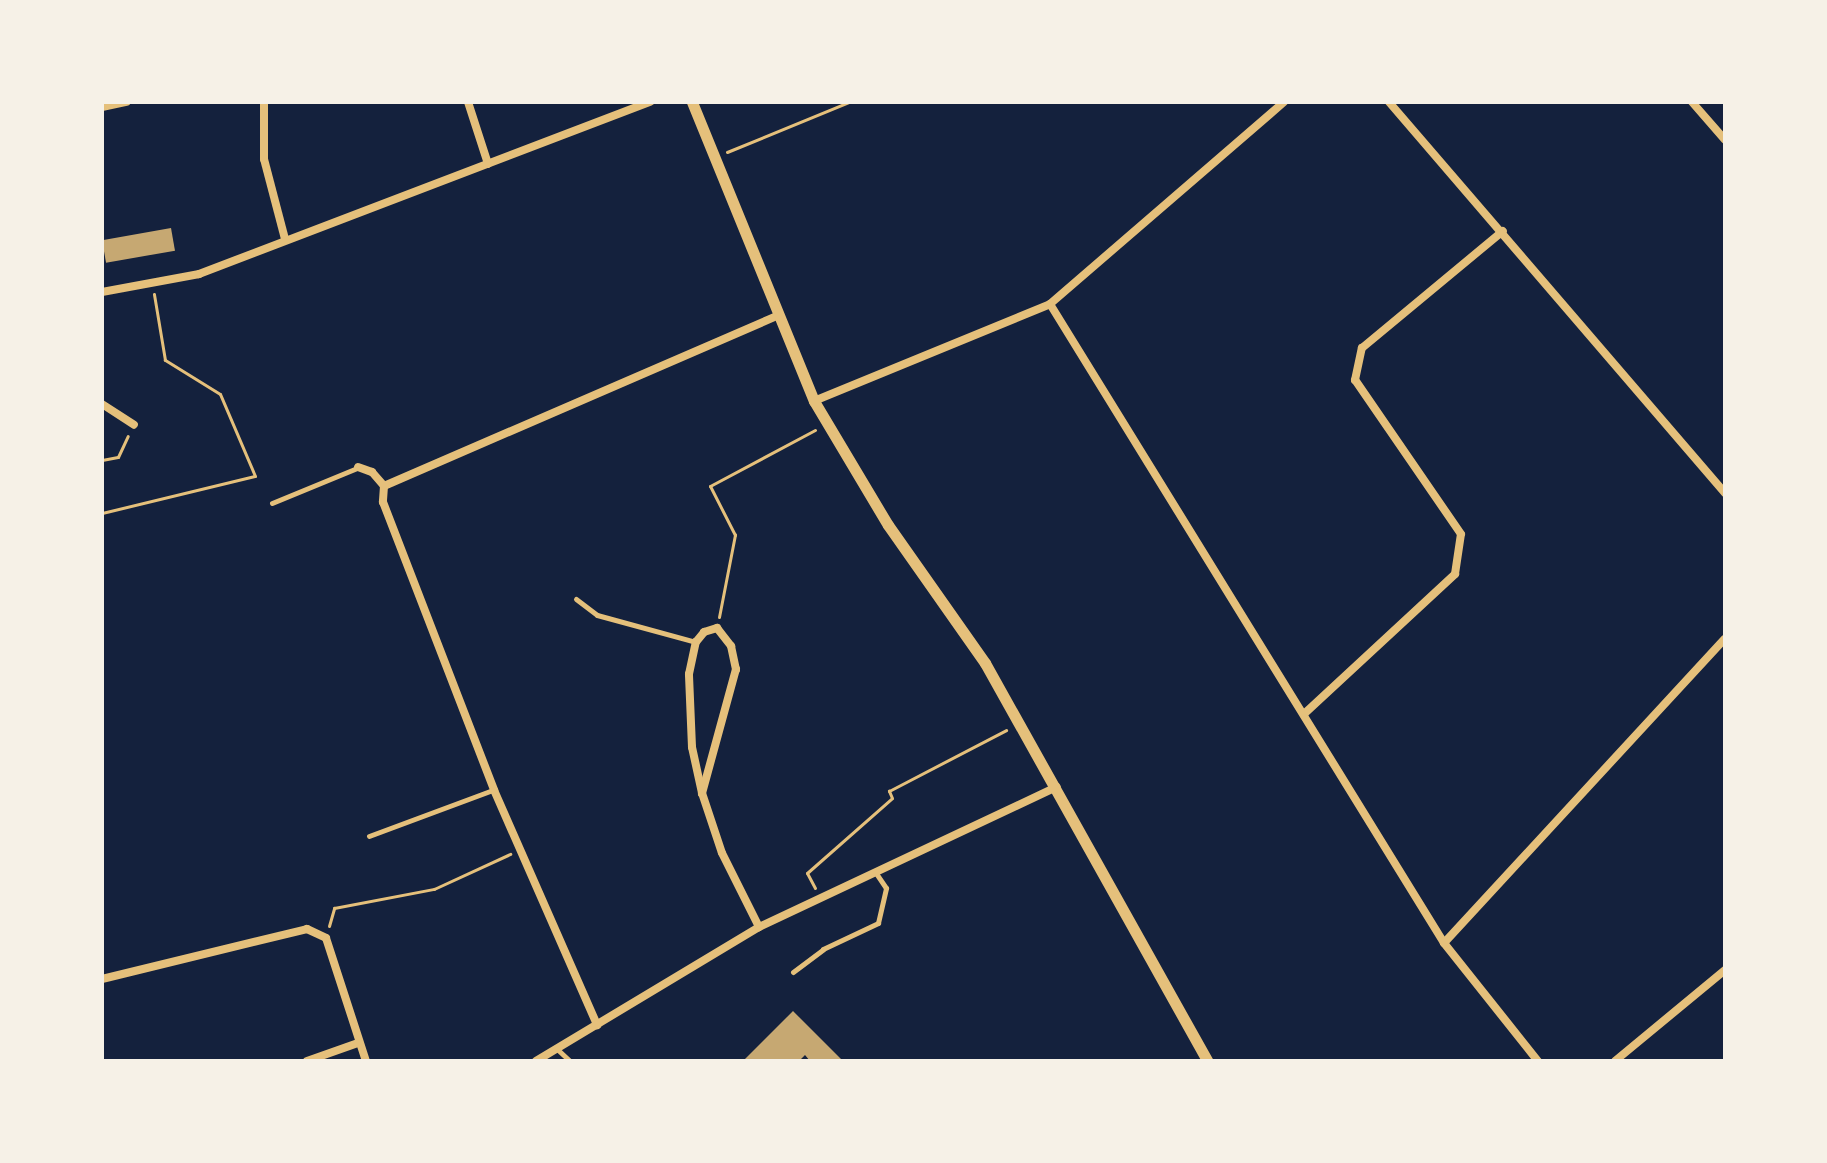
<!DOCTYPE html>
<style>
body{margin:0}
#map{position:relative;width:1827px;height:1163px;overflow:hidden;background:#14213d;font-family:"Work Sans",sans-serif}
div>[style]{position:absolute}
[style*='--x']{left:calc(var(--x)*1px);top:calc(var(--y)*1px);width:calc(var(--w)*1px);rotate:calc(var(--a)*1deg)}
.building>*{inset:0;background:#c6a872;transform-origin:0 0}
.path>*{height:3px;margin:-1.5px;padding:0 1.5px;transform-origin:1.5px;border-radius:1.5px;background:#e5c07b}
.service>*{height:5px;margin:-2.5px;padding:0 2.5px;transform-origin:2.5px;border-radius:2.5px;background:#e5c07b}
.minor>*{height:8px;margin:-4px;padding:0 4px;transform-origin:4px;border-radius:4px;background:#e5c07b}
.tertiary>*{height:11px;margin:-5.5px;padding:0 5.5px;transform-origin:5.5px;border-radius:5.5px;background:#e5c07b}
span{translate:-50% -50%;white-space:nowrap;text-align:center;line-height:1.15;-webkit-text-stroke:8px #f6f1e7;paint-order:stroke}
.frame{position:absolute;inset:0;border:104px solid #f6f1e7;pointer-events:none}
</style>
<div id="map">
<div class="building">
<div style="left:171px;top:228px;width:23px;height:70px;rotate:80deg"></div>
<div style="clip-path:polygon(793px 1011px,843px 1061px,810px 1061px,805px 1055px,799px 1061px,743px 1061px)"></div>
</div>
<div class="path">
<div style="--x:727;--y:152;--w:132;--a:-22.3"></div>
<div style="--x:102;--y:460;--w:16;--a:-11"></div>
<div style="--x:118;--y:457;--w:23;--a:-65"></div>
<div style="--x:102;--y:513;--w:157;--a:-13.6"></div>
<div style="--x:255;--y:476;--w:89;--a:-113.1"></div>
<div style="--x:220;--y:394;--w:65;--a:-148.3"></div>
<div style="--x:165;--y:360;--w:67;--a:-99.5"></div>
<div style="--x:719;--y:617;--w:84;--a:-79"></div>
<div style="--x:735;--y:535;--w:55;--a:-117"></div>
<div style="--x:710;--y:486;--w:119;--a:-28.1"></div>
<div style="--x:815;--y:888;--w:17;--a:-118"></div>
<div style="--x:807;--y:873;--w:113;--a:-41.4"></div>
<div style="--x:892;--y:798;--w:8;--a:-113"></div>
<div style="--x:889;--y:791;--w:132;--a:-27.5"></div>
<div style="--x:329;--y:926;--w:19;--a:-74"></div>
<div style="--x:334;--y:908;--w:102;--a:-10.8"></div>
<div style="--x:434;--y:889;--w:84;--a:-24.7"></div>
</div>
<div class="service">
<div style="--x:272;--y:503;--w:92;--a:-22.4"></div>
<div style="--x:576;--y:599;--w:26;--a:37"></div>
<div style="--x:597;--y:615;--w:103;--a:15.3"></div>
<div style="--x:369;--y:836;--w:132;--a:-20.4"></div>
<div style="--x:793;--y:972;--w:38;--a:-37"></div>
<div style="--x:823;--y:949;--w:61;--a:-25.3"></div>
<div style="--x:878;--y:923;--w:36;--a:-77"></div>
<div style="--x:886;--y:888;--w:18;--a:-124"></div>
<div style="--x:557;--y:1049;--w:18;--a:43"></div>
</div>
<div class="minor">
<div style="--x:264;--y:102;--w:57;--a:90"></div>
<div style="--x:264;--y:159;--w:83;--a:75.3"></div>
<div style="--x:468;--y:102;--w:65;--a:72.1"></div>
<div style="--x:1389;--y:102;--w:516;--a:49.33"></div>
<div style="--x:1692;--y:102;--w:50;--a:49"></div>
<div style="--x:102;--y:107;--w:25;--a:-12"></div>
<div style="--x:102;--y:292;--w:99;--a:-10.5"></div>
<div style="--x:199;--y:274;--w:483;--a:-20.9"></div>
<div style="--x:1050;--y:304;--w:751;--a:58.34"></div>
<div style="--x:1444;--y:943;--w:151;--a:51.5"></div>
<div style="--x:814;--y:401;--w:255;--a:-22.3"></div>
<div style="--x:1050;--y:304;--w:309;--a:-40.8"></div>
<div style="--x:102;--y:404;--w:38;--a:33"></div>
<div style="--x:358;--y:467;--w:15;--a:20"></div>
<div style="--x:372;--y:472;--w:18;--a:49"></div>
<div style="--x:384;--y:486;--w:16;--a:94"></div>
<div style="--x:383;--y:502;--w:309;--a:68.9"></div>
<div style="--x:494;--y:790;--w:257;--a:66.3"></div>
<div style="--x:384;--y:486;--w:427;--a:-23.4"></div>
<div style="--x:1304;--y:714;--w:206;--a:-42.8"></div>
<div style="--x:1455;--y:574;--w:40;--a:-81.5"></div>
<div style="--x:1461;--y:534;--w:187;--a:-124.5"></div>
<div style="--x:1355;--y:380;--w:33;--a:-78"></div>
<div style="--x:1362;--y:348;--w:183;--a:-39.7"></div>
<div style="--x:702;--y:793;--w:47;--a:-102.3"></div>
<div style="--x:692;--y:747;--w:73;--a:-92.4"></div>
<div style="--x:689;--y:674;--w:33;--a:-78"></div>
<div style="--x:696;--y:642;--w:13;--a:-51"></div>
<div style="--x:704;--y:632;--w:14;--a:-17"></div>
<div style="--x:717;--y:628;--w:23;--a:52"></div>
<div style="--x:731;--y:646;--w:24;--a:78"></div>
<div style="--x:736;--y:669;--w:129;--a:105.3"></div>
<div style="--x:702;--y:793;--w:63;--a:71.6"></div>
<div style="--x:722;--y:853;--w:83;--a:63.4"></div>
<div style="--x:1444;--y:943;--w:414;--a:-47.3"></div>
<div style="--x:102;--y:979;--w:211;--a:-13.7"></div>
<div style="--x:307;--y:929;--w:21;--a:25"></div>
<div style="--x:326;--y:938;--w:129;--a:72"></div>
<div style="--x:307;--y:1061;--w:54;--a:-19.4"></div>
<div style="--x:536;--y:1061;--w:260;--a:-31"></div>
<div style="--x:759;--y:927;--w:329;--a:-25.2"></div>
<div style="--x:1615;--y:1061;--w:143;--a:-39.6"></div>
</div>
<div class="tertiary">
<div style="--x:692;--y:102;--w:323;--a:67.8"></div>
<div style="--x:814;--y:401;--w:144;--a:59.2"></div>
<div style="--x:888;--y:525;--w:169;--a:54.9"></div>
<div style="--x:985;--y:663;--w:456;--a:60.8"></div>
</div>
<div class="frame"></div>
</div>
